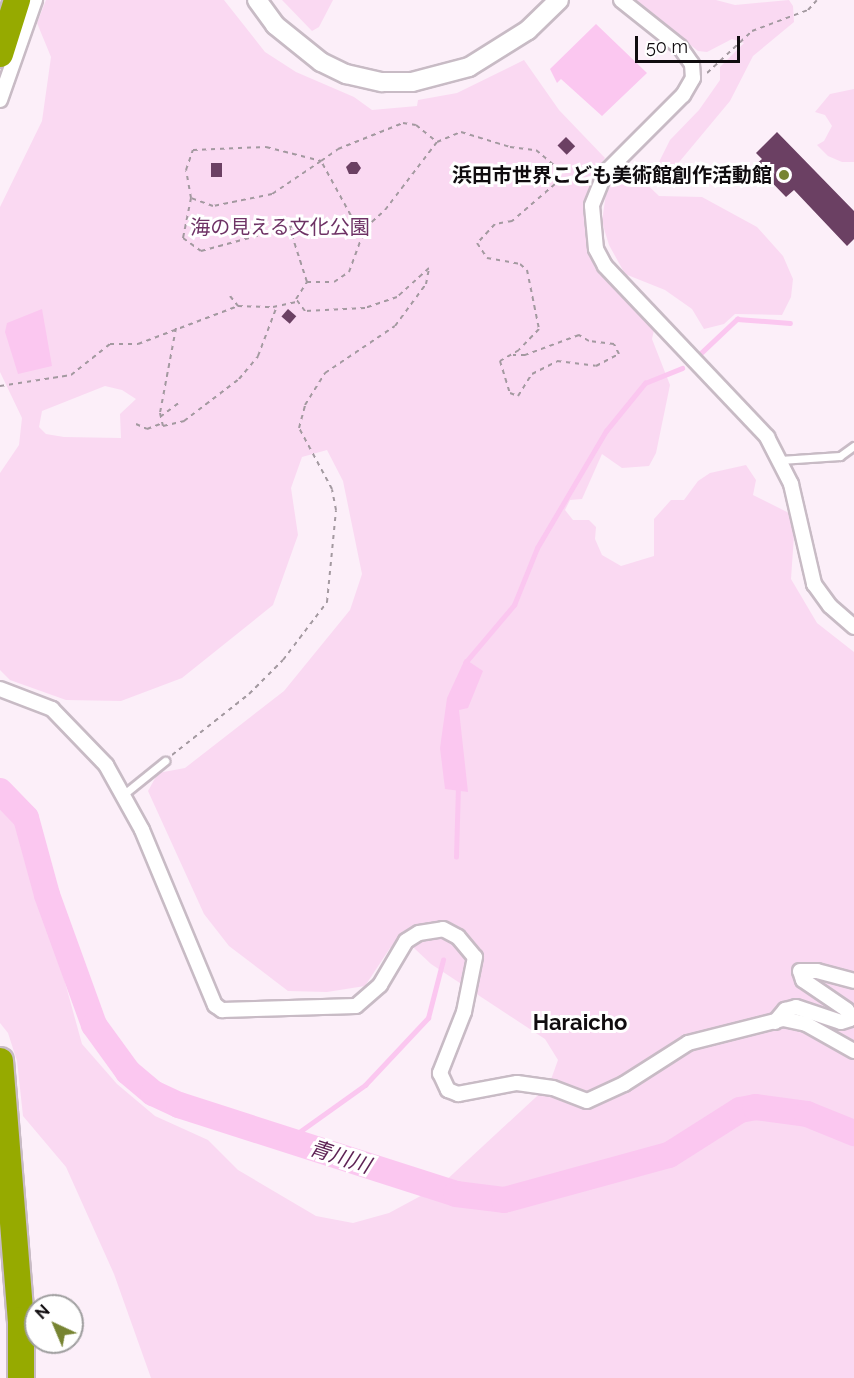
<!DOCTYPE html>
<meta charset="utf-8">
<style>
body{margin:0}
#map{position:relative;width:854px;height:1378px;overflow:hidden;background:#fceff9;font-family:Raleway,"Noto Sans JP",sans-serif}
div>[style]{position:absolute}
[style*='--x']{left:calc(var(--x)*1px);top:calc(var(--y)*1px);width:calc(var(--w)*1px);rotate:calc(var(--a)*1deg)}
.green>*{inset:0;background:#fad9f2}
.water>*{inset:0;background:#fbc7f0}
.stream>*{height:4.5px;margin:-2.25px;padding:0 2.25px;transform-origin:2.25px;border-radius:2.25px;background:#fbc7f0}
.river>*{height:26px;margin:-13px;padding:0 13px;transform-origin:13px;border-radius:13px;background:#fbc7f0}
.building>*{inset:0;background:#6b4063;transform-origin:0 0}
.path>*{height:2px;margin-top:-1px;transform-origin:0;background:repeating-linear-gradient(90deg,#a399a0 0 4.5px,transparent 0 9px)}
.roads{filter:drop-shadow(2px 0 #c8bbc5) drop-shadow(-2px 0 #c8bbc5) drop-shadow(0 2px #c8bbc5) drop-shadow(0 -2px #c8bbc5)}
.service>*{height:7px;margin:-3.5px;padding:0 3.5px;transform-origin:3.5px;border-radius:3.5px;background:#fff}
.minor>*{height:14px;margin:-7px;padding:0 7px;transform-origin:7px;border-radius:7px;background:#fff}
.tertiary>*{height:18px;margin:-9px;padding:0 9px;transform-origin:9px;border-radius:9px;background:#fff}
.motorway>*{height:26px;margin:-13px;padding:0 13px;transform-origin:13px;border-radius:13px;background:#96aa00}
.dots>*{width:16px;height:16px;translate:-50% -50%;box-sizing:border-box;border:3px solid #fff;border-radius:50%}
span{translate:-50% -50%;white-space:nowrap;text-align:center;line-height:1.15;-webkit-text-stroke:6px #fff;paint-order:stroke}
.poi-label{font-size:20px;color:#100c0f;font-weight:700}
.right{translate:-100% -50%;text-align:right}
.park-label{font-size:20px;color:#6e3265}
.water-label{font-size:21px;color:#5f2456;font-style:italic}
.quarter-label{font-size:22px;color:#100c0f;font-weight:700}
.north{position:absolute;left:24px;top:1294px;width:60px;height:60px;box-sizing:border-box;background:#fff;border:2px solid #9f9e9f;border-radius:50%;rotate:316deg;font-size:16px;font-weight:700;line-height:24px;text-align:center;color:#100c0f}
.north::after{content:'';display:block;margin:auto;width:21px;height:27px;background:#778432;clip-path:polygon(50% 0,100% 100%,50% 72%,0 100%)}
.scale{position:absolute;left:635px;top:36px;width:105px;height:27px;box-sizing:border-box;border:3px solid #100c0f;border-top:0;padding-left:8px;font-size:18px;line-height:21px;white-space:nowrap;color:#100c0f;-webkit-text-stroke:4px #fff;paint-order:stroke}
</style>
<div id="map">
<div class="green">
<div style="clip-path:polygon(evenodd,46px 0,224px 0,265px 52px,296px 72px,354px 97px,372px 110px,417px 106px,418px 100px,457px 93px,524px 60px,559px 110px,605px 158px,592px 177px,585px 222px,587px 246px,595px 268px,654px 330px,652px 339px,670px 385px,656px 453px,649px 466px,622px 468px,602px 454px,582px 499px,570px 500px,565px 510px,573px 520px,589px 520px,596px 527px,595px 539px,602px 555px,621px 566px,654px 556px,654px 519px,671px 500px,684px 500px,698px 481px,710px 473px,746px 465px,756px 480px,753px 495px,789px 513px,794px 535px,791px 579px,817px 623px,854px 652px,854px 1378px,151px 1378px,114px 1274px,66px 1167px,23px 1116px,17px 1061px,8px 1033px,0 1023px,0 803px,20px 819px,82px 1044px,117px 1084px,155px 1116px,208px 1140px,238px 1170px,316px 1216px,353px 1223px,389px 1213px,441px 1185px,549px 1085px,558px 1060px,545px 1039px,431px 964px,414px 948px,390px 948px,365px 986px,327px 992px,288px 991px,229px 946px,204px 914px,148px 791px,158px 773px,185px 768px,284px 691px,350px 610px,362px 574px,343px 481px,327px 450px,302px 457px,291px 488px,298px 535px,273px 605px,182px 678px,121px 701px,66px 700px,10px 680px,0 670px,0 473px,19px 445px,22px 418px,0 372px,0 207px,42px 121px,51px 57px,37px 23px,46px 0,105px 386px,122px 390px,136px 399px,120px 414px,121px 438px,64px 437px,46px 434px,39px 427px,42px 411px,105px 386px)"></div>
<div style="clip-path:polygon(282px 0,333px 0,319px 27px,312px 31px)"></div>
<div style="clip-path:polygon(635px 0,716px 0,735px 5px,789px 0,793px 6px,794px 22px,753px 56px,730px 101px,670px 173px,658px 179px,655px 170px,670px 140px,699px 110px,720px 80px,720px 67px,744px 43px,732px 39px,707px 52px,698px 51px)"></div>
<div style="clip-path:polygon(854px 89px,854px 162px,842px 162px,828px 156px,817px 145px,824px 141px,832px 126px,825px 115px,815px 112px,830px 94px)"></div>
<div style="clip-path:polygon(633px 171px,659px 196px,702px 197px,757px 227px,783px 256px,793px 279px,791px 297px,782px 315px,735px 314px,724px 324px,704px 329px,692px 309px,665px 290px,625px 274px,609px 245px,602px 222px,606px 193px,620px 173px)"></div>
</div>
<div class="water">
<div style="clip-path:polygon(596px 24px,647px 73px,602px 116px,561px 79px,557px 83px,550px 69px)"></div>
<div style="clip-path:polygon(42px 309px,52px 366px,18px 374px,5px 332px,7px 323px)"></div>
<div style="clip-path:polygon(465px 659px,483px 671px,468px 708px,459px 710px,468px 792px,445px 789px,440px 748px,447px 698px)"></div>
</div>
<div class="stream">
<div style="--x:701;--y:353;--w:50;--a:-43.4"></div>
<div style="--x:737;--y:319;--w:53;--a:4.3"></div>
<div style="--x:465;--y:663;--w:76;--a:-49.8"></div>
<div style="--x:514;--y:605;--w:61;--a:-68"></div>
<div style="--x:537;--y:548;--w:136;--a:-59.5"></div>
<div style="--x:606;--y:431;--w:62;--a:-50.9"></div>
<div style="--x:645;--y:383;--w:40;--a:-22"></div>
<div style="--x:456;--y:857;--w:71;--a:-88.4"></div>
<div style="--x:288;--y:1140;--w:95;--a:-35.5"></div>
<div style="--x:365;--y:1085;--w:92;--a:-46.8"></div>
<div style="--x:428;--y:1018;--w:60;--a:-75.5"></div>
</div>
<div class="river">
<div style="--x:0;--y:791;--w:37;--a:46"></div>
<div style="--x:26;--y:818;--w:80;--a:74.7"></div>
<div style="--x:47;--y:895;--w:138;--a:70.1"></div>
<div style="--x:94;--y:1025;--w:58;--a:54.1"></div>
<div style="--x:128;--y:1072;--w:33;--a:40"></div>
<div style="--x:153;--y:1093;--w:29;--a:25"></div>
<div style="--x:179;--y:1105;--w:291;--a:17.8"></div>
<div style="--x:456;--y:1194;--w:48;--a:7.1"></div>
<div style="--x:504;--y:1200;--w:171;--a:-15.3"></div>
<div style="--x:669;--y:1155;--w:84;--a:-32.4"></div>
<div style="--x:740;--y:1110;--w:15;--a:-11"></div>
<div style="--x:755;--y:1107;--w:52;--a:7.7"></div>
<div style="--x:807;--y:1114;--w:51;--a:22"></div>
</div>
<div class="building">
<div style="clip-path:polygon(777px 132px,854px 211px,854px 239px,847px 246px,794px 190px,786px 197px,755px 165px,762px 159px,756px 153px)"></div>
<div style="left:566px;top:137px;width:13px;height:12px;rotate:45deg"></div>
<div style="clip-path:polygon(351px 162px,357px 162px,361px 168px,357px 174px,349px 174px,346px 167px)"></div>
<div style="left:211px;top:163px;width:11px;height:14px"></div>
<div style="left:288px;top:309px;width:11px;height:10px;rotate:41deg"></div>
</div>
<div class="path">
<div style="--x:707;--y:73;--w:62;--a:-43"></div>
<div style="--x:752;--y:31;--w:60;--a:-20.6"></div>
<div style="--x:808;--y:10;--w:13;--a:-48"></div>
<div style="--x:266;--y:147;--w:57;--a:14.3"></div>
<div style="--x:321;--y:161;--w:59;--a:146"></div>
<div style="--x:272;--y:194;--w:60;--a:168.5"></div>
<div style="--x:213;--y:206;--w:23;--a:-160"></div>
<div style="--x:191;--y:198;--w:28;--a:-100"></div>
<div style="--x:186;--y:170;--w:21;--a:-71"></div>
<div style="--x:193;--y:150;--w:73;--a:-2.4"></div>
<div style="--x:191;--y:198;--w:41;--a:101.3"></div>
<div style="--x:183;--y:238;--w:22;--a:36"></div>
<div style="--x:201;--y:251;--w:115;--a:-15.1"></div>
<div style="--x:312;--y:221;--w:53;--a:7.5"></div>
<div style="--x:289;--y:226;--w:59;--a:72.2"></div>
<div style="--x:361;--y:227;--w:7;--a:-146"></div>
<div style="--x:355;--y:223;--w:71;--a:-118.7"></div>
<div style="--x:321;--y:161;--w:21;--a:-35"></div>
<div style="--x:338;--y:149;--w:70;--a:-21.8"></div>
<div style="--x:403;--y:123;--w:13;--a:9"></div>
<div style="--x:416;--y:125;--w:27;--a:39"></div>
<div style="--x:230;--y:296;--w:13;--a:51"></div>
<div style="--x:176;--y:328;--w:86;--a:100.7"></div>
<div style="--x:160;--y:413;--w:13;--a:77"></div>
<div style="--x:163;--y:426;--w:22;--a:-13"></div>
<div style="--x:184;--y:421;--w:69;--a:-37.4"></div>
<div style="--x:239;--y:379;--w:30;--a:-50"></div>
<div style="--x:258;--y:356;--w:53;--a:-69.2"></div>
<div style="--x:0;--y:386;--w:72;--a:-8.8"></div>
<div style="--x:71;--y:375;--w:50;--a:-38.5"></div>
<div style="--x:110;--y:344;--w:28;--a:0"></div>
<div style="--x:138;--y:344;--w:107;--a:-20.8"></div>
<div style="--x:238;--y:306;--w:35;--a:2"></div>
<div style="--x:273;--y:307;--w:25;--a:-12"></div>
<div style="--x:160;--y:417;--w:26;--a:-37"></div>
<div style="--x:136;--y:424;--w:12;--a:24"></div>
<div style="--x:147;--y:429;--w:14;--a:-21"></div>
<div style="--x:172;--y:755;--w:98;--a:-38.4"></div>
<div style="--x:249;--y:694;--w:48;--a:-45"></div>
<div style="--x:283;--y:660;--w:73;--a:-52.8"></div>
<div style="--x:327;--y:602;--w:92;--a:-84.4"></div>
<div style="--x:336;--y:510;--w:21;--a:-101"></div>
<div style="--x:332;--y:489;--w:69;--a:-118.4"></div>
<div style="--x:299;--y:428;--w:24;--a:-75"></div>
<div style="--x:305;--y:405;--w:38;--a:-58"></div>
<div style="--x:325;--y:373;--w:84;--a:-33.9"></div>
<div style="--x:395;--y:326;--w:52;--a:-53.6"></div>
<div style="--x:426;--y:284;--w:16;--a:-79"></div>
<div style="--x:429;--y:268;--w:43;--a:137.8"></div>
<div style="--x:397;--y:297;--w:34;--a:161"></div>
<div style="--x:365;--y:308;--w:60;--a:177.1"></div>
<div style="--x:305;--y:311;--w:15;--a:-127"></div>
<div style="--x:296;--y:299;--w:20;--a:-57"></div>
<div style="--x:307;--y:282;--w:27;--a:0"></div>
<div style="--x:334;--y:282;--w:18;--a:-34"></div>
<div style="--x:349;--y:272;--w:47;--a:-70"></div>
<div style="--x:365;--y:228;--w:27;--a:-42"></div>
<div style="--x:385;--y:210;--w:86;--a:-52.6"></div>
<div style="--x:437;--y:142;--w:26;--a:-23"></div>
<div style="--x:461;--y:132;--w:51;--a:17"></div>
<div style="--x:510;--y:147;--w:26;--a:7"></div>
<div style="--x:536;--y:150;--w:26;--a:40"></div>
<div style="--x:556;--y:167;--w:7;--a:74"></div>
<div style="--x:558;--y:174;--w:10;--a:107"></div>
<div style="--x:555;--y:184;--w:57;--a:139.3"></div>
<div style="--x:512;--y:221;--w:17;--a:170"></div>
<div style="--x:495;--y:224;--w:26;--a:133"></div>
<div style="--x:477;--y:243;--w:18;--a:56"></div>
<div style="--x:487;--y:258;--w:34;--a:10"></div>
<div style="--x:520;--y:264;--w:9;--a:41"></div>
<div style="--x:527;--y:270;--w:60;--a:78.5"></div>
<div style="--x:539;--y:329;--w:29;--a:134"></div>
<div style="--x:519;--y:350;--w:22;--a:150"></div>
<div style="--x:500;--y:361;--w:34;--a:73"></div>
<div style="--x:510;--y:393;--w:9;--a:21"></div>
<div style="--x:518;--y:396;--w:26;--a:-58"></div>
<div style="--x:532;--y:374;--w:28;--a:-27"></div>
<div style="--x:557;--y:361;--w:39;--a:7"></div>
<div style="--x:596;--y:366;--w:26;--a:-28"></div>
<div style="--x:619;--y:354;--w:11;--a:-117"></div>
<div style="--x:614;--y:344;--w:25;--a:-173"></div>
<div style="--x:589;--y:341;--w:12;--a:-149"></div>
<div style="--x:579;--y:335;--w:58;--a:159.7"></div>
<div style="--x:525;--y:355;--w:12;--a:180"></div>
</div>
<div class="roads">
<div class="service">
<div style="--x:780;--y:460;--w:60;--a:-3.8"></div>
<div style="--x:840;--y:456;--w:17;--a:-36"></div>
<div style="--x:124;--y:794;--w:53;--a:-38.8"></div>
</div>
<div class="minor">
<div style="--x:621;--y:0;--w:75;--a:38.5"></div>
<div style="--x:680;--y:47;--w:21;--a:55"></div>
<div style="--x:692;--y:64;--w:14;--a:86"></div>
<div style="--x:693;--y:78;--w:20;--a:120"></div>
<div style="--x:683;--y:95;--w:110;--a:135"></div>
<div style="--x:605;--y:173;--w:35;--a:112"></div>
<div style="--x:592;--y:206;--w:43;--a:84.7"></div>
<div style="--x:596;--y:249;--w:19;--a:62"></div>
<div style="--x:605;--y:266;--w:236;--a:46.5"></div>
<div style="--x:767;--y:437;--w:53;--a:62.9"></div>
<div style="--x:791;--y:484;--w:103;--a:77"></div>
<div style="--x:814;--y:584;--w:27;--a:54"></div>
<div style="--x:830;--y:606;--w:32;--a:41"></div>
<div style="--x:0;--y:100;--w:106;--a:-70.7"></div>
<div style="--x:0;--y:689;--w:56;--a:21"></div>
<div style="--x:52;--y:709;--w:78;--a:46"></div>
<div style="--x:106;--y:765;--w:74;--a:61"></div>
<div style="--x:142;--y:830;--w:190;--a:67.4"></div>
<div style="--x:215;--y:1005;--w:9;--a:36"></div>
<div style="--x:222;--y:1010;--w:134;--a:-1.7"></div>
<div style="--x:356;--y:1006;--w:32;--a:-41"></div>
<div style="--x:380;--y:985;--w:51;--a:-59.4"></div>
<div style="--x:406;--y:941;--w:15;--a:-32"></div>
<div style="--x:419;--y:933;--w:24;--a:-9"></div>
<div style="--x:443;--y:929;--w:17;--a:28"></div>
<div style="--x:458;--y:937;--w:26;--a:50"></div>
<div style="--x:475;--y:957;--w:56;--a:101.3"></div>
<div style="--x:464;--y:1012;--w:66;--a:111.5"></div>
<div style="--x:440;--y:1073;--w:19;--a:65"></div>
<div style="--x:448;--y:1090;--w:11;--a:22"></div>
<div style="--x:458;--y:1094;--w:60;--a:-10.6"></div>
<div style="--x:517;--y:1083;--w:36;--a:8"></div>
<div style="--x:553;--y:1088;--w:36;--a:21"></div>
<div style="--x:587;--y:1101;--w:41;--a:-24.7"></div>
<div style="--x:624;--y:1084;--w:76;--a:-32.6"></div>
<div style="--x:688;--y:1043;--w:98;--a:-14.2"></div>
<div style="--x:783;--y:1019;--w:24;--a:12"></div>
<div style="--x:806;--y:1024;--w:55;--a:29.4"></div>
<div style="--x:775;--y:1022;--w:16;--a:-50"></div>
<div style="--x:785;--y:1010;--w:11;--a:-15"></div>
<div style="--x:796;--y:1007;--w:47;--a:18.4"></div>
<div style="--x:841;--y:1022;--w:9;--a:-18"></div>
<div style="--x:850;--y:1019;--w:9;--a:-108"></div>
<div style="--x:847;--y:1010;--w:53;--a:-145.7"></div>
<div style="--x:803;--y:980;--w:9;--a:-108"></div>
<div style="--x:800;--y:971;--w:17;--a:0"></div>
<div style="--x:817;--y:971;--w:38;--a:15"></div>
</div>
<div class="tertiary">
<div style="--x:257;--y:0;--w:31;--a:54"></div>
<div style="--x:275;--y:25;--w:59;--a:38.8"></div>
<div style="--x:321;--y:62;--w:28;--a:26"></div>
<div style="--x:346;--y:74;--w:37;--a:13"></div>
<div style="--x:382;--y:82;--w:30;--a:0"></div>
<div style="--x:412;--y:82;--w:59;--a:-14.7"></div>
<div style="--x:469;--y:67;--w:70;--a:-32.1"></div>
<div style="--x:528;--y:30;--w:43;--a:-44.1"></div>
</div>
<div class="motorway">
<div style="--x:0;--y:54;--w:57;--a:-72.5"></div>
<div style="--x:0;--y:1061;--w:260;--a:85.4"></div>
<div style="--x:21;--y:1320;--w:58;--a:90"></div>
</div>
</div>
<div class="dots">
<div style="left:784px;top:175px;background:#778432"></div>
</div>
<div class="poi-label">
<span class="right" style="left:772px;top:175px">浜田市世界こども美術館創作活動館</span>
</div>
<div class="park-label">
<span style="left:280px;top:227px">海の見える文化公園</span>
</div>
<div class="water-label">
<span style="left:340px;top:1157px;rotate:18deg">青川川</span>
</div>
<div class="quarter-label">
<span style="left:580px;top:1023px">Haraicho</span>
</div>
<div class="north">N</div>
<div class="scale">50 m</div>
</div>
